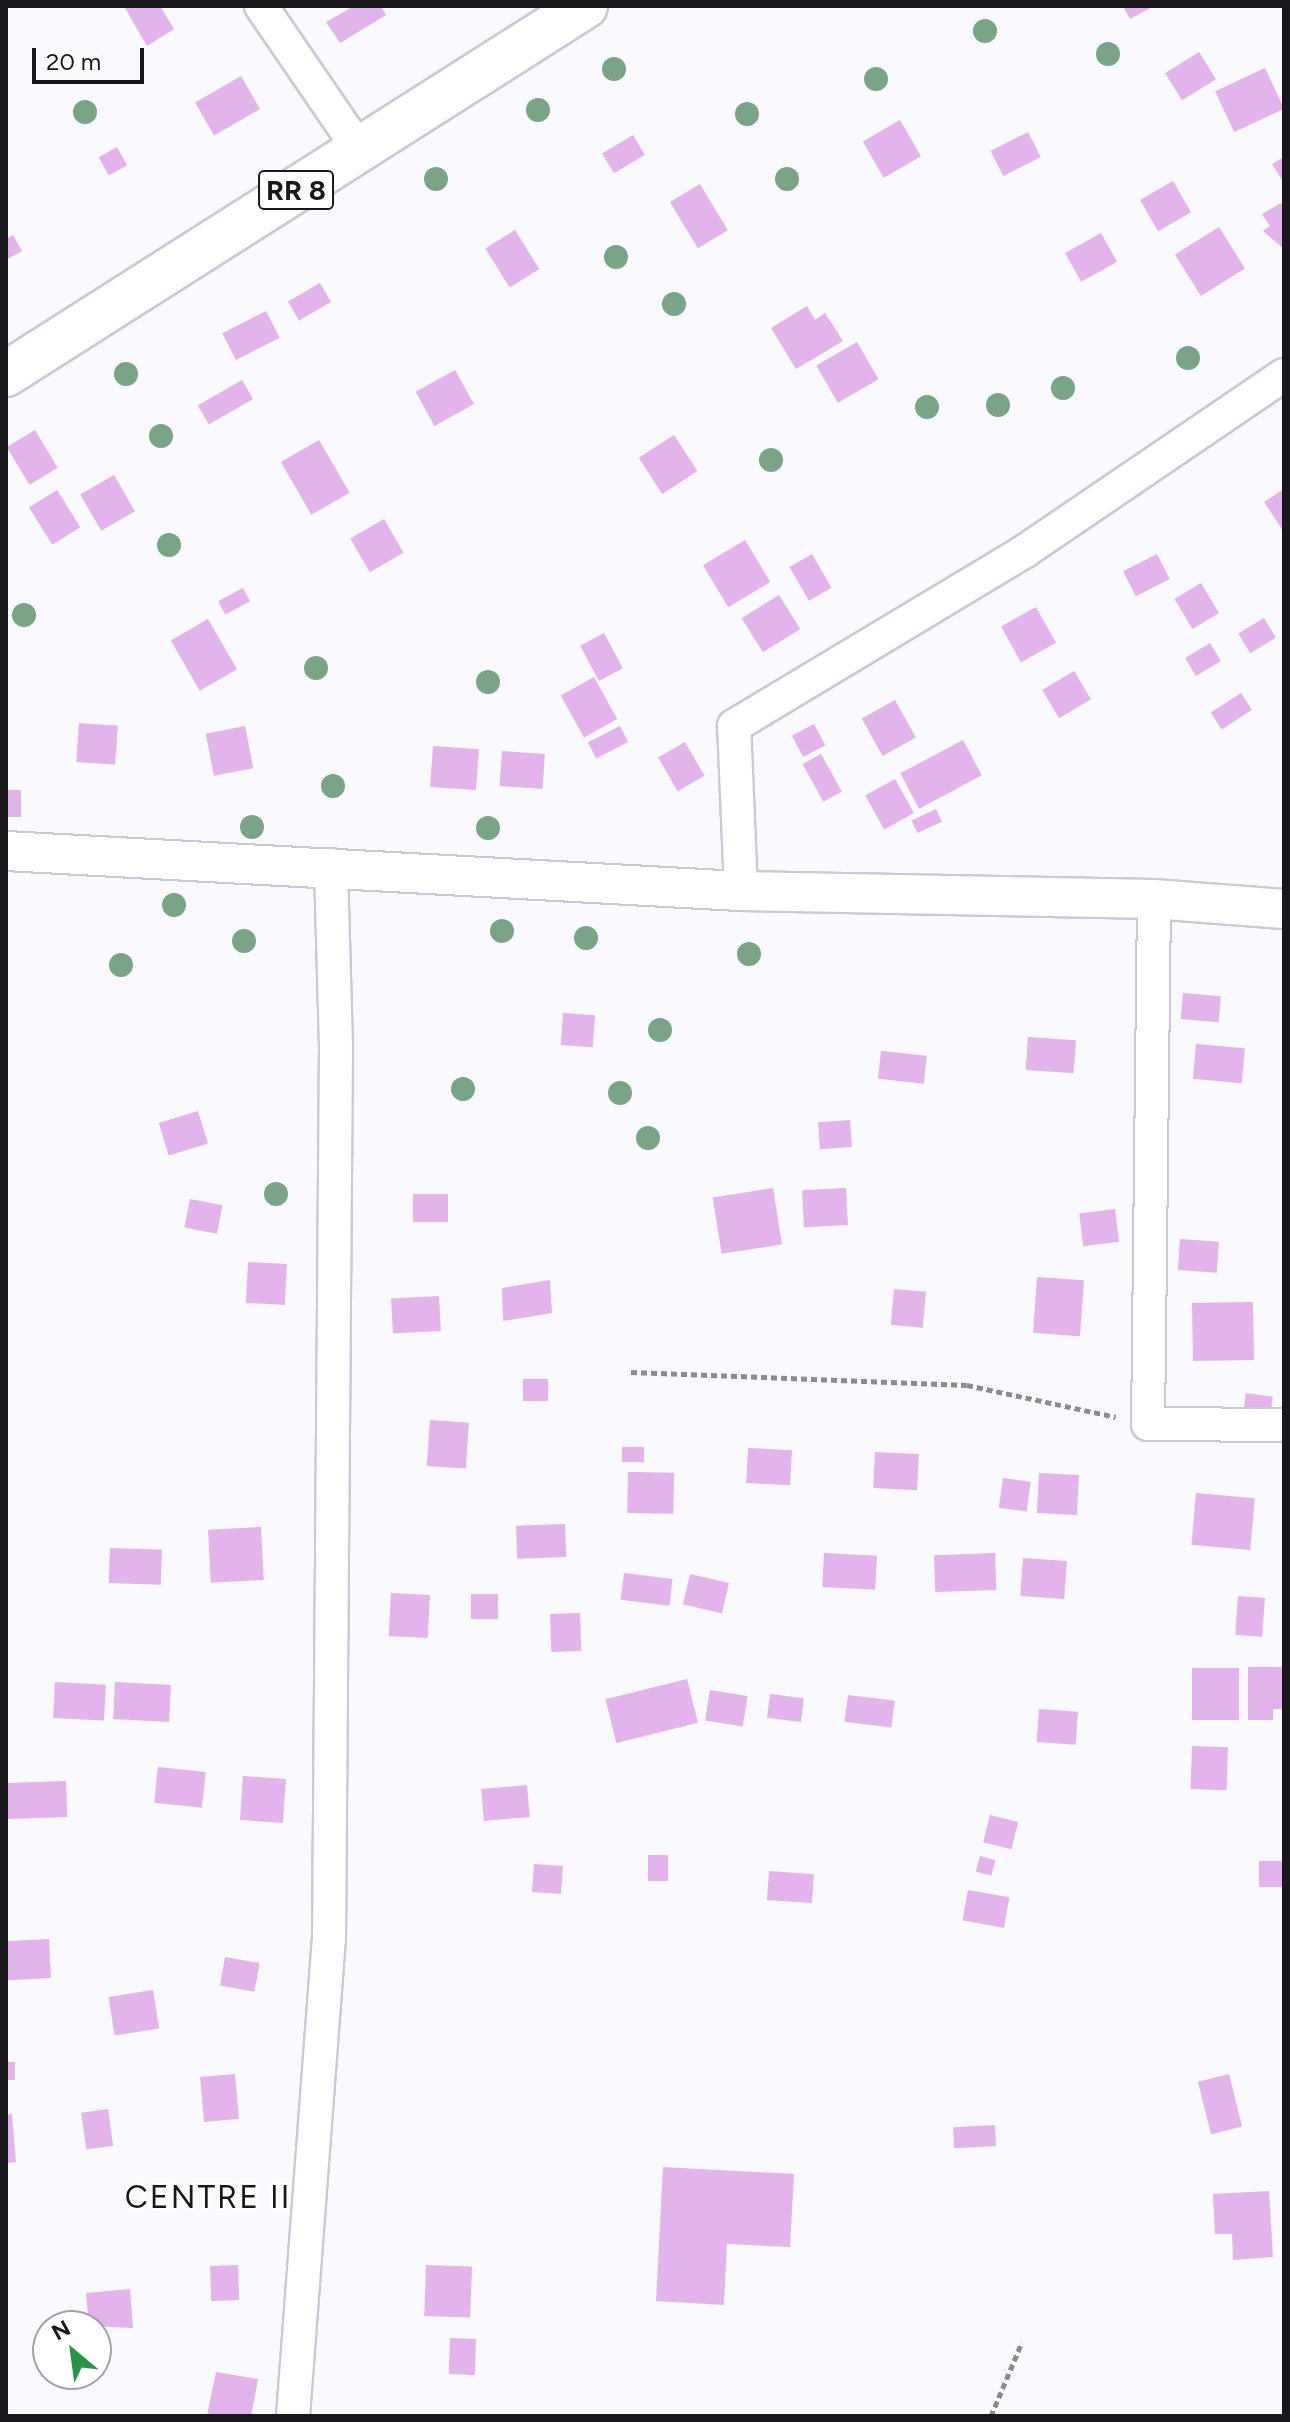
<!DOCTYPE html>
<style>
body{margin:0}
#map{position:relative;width:1290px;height:2422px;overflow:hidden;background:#f9f9fe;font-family:Figtree,sans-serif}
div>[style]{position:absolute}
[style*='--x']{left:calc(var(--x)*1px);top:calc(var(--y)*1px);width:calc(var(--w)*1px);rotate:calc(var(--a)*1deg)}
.building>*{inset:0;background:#e2b4eb;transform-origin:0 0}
.path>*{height:5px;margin-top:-2.5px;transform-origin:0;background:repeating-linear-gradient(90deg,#8a8a8f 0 6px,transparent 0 10px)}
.roads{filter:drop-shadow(2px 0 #cacad6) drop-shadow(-2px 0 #cacad6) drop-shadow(0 2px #cacad6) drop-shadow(0 -2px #cacad6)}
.minor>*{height:32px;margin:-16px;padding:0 16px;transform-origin:16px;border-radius:16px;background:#fff}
.tertiary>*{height:38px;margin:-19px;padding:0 19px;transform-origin:19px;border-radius:19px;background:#fff}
.primary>*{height:44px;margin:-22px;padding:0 22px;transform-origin:22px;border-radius:22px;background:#fff}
.trees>*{width:24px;height:24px;margin:-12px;border-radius:50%;background:#79a586}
span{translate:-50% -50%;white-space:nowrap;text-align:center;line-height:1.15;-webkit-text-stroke:6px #fff;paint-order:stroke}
.shield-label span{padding:2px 6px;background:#fff;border:2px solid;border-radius:6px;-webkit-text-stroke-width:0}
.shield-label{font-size:28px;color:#17171c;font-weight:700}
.neighbourhood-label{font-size:32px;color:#17171c;letter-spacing:2px}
.frame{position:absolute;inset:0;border:8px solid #17171c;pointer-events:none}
.north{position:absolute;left:32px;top:2310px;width:80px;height:80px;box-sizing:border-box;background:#fff;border:2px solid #a2a2a4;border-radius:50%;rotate:331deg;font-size:22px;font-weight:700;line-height:32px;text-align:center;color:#17171c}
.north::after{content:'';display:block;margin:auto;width:28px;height:36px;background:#29934a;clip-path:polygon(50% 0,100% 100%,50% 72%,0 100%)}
.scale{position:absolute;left:32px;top:48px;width:112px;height:36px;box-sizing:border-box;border:4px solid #17171c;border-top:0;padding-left:10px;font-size:24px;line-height:28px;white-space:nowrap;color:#17171c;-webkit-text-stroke:6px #fff;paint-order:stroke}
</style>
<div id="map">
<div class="building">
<div style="clip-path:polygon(160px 6px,174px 29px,147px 46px,125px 8px)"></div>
<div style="clip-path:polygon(354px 6px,381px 6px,386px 15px,340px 43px,326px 22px)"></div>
<div style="clip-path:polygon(1123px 6px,1154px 6px,1130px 19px)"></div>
<div style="left:1199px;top:52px;width:32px;height:40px;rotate:58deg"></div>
<div style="left:1265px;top:68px;width:45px;height:55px;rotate:65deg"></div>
<div style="left:241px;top:76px;width:38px;height:53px;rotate:60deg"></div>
<div style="left:900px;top:120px;width:42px;height:43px;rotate:60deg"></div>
<div style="left:1028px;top:132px;width:28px;height:42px;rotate:63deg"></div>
<div style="left:633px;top:135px;width:23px;height:36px;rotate:59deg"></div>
<div style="left:117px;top:147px;width:21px;height:21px;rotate:61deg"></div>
<div style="clip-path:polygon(1284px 157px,1284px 183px,1272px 164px)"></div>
<div style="left:1173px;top:181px;width:36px;height:38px;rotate:60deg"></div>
<div style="left:700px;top:184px;width:54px;height:35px;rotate:59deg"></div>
<div style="clip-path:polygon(1281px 203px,1284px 207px,1284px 249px,1263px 231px,1270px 226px,1262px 214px)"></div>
<div style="left:1219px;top:227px;width:49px;height:52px;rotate:58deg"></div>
<div style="left:515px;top:230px;width:46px;height:35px;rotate:58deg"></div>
<div style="left:1101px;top:233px;width:33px;height:41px;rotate:61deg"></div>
<div style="clip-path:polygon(13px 235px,22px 251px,6px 260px,6px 239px)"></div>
<div style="left:320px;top:283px;width:22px;height:37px;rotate:60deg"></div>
<div style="clip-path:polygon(807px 306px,815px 320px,825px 313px,843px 341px,796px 369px,771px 328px)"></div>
<div style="left:266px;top:311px;width:30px;height:49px;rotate:63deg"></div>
<div style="left:857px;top:342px;width:43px;height:47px;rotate:60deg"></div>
<div style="left:455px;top:370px;width:39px;height:45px;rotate:61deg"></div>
<div style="left:242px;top:380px;width:22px;height:51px;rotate:60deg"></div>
<div style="left:35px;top:430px;width:44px;height:33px;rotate:59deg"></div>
<div style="left:674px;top:435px;width:43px;height:42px;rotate:57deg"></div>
<div style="left:319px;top:440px;width:61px;height:44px;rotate:60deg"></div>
<div style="left:114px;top:475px;width:42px;height:39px;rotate:60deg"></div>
<div style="clip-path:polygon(1284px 489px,1284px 532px,1264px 502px)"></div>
<div style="left:57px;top:490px;width:44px;height:33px;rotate:58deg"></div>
<div style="left:384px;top:519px;width:39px;height:39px;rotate:60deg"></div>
<div style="left:745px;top:540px;width:49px;height:49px;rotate:59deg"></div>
<div style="left:812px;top:554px;width:39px;height:26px;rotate:60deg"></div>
<div style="left:1157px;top:554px;width:28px;height:38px;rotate:63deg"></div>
<div style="left:1201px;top:583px;width:35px;height:31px;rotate:59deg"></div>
<div style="left:243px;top:588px;width:15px;height:28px;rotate:62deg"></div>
<div style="left:779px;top:595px;width:40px;height:44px;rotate:58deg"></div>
<div style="left:1036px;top:607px;width:41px;height:40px;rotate:61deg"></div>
<div style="left:1264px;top:618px;width:23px;height:30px;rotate:59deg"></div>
<div style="left:208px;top:619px;width:58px;height:43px;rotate:60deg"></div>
<div style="left:604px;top:633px;width:40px;height:27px;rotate:62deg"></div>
<div style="left:1210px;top:643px;width:21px;height:29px;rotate:59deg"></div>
<div style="left:1074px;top:671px;width:33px;height:37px;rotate:59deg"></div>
<div style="left:594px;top:677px;width:48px;height:38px;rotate:61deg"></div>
<div style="left:1241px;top:693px;width:20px;height:36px;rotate:57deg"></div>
<div style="left:895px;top:700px;width:43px;height:38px;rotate:61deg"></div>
<div style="left:79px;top:723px;width:39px;height:39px;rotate:4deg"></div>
<div style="left:814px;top:724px;width:24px;height:25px;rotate:62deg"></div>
<div style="left:245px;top:726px;width:43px;height:40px;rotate:79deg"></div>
<div style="left:620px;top:726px;width:18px;height:36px;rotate:63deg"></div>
<div style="left:963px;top:740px;width:40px;height:71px;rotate:62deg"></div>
<div style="left:685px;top:742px;width:39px;height:31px;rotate:60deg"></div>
<div style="left:433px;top:746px;width:46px;height:41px;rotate:4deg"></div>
<div style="left:502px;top:751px;width:43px;height:35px;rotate:4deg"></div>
<div style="left:821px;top:754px;width:43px;height:21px;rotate:61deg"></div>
<div style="left:895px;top:779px;width:39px;height:34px;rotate:61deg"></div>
<div style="left:6px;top:790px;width:15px;height:27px"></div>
<div style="left:936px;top:809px;width:14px;height:27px;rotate:65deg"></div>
<div style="left:1183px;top:993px;width:38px;height:26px;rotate:5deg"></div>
<div style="left:563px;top:1013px;width:32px;height:32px;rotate:4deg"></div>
<div style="left:1028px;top:1037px;width:48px;height:33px;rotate:4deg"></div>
<div style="left:1196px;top:1044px;width:49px;height:35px;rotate:5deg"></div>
<div style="left:881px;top:1051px;width:46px;height:28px;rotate:6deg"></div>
<div style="left:198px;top:1111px;width:34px;height:41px;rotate:73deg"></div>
<div style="left:850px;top:1120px;width:27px;height:32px;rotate:86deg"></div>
<div style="left:773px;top:1188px;width:57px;height:61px;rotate:81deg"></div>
<div style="left:846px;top:1188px;width:37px;height:44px;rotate:87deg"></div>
<div style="left:448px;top:1194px;width:28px;height:35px;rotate:90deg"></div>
<div style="left:190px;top:1199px;width:33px;height:29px;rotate:11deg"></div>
<div style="left:1115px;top:1209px;width:33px;height:36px;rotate:83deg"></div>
<div style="left:1180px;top:1239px;width:39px;height:31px;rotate:4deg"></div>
<div style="left:248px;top:1262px;width:39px;height:41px;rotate:3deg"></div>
<div style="left:1037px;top:1277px;width:47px;height:56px;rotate:4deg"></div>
<div style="clip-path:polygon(550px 1280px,552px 1313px,503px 1321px,502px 1288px)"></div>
<div style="left:894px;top:1289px;width:32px;height:36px;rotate:5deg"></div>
<div style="left:439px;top:1296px;width:35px;height:48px;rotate:87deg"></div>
<div style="left:1253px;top:1302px;width:58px;height:61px;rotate:89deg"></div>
<div style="left:523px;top:1379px;width:25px;height:22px"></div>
<div style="left:1246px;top:1393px;width:27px;height:16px;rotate:8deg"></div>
<div style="left:430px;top:1420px;width:39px;height:46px;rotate:4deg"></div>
<div style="left:622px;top:1447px;width:22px;height:15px"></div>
<div style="left:748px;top:1448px;width:44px;height:35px;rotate:3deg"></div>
<div style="left:875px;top:1452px;width:44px;height:36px;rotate:3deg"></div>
<div style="left:628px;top:1472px;width:46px;height:41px;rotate:1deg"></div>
<div style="left:1039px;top:1473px;width:40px;height:40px;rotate:3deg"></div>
<div style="left:1003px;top:1478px;width:28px;height:30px;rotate:8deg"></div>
<div style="left:1196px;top:1493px;width:59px;height:52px;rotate:5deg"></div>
<div style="left:565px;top:1524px;width:33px;height:49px;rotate:88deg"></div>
<div style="left:261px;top:1527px;width:53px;height:53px;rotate:87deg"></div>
<div style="left:110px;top:1548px;width:52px;height:35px;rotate:2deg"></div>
<div style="left:824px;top:1553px;width:53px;height:34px;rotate:3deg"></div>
<div style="left:995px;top:1553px;width:37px;height:61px;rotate:88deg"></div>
<div style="left:1023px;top:1558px;width:44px;height:38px;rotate:4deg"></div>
<div style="left:624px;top:1573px;width:49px;height:27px;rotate:7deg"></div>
<div style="left:690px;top:1574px;width:40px;height:31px;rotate:13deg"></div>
<div style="left:391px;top:1593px;width:39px;height:43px;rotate:3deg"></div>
<div style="left:498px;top:1594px;width:25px;height:27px;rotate:90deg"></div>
<div style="left:1238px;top:1596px;width:27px;height:39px;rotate:4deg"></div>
<div style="left:580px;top:1613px;width:38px;height:30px;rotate:88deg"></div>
<div style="clip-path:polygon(1248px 1667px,1284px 1667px,1284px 1709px,1273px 1709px,1273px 1720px,1248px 1720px)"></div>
<div style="left:1192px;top:1668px;width:47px;height:52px"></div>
<div style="left:687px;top:1679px;width:45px;height:84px;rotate:76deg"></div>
<div style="left:55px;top:1682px;width:51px;height:36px;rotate:3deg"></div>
<div style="left:115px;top:1682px;width:56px;height:37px;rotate:3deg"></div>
<div style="left:710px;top:1690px;width:38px;height:31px;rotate:9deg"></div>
<div style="left:770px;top:1694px;width:34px;height:24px;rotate:7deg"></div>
<div style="left:848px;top:1695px;width:47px;height:27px;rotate:7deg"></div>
<div style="left:1039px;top:1709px;width:39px;height:33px;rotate:4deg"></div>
<div style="left:1192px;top:1746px;width:36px;height:43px;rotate:2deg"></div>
<div style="left:158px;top:1767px;width:48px;height:36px;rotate:6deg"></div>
<div style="left:243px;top:1776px;width:43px;height:44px;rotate:4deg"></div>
<div style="left:66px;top:1781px;width:36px;height:60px;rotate:88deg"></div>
<div style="left:527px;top:1785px;width:32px;height:46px;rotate:85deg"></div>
<div style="left:990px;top:1815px;width:29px;height:28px;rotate:14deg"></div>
<div style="left:648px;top:1855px;width:20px;height:26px"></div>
<div style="left:980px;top:1856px;width:16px;height:16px;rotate:15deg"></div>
<div style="left:1284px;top:1861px;width:26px;height:25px;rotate:90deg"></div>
<div style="left:534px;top:1864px;width:29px;height:28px;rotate:4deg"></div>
<div style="left:769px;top:1871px;width:45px;height:29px;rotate:4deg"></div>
<div style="left:968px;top:1890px;width:42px;height:31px;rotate:10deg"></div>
<div style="left:49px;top:1939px;width:39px;height:43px;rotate:87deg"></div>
<div style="left:225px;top:1957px;width:35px;height:29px;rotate:10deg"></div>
<div style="left:153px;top:1990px;width:39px;height:45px;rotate:81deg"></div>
<div style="left:6px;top:2062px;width:9px;height:18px"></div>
<div style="left:235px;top:2074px;width:45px;height:35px;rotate:85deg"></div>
<div style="left:1229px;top:2074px;width:54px;height:32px;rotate:76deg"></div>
<div style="left:108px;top:2109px;width:37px;height:27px;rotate:82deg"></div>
<div style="clip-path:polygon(12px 2114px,16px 2162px,6px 2163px,6px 2115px)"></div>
<div style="left:995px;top:2125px;width:21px;height:42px;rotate:87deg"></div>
<div style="clip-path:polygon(663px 2167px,794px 2174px,790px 2247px,727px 2244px,724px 2305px,656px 2301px)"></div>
<div style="clip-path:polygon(1269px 2191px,1273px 2257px,1233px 2260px,1232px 2234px,1215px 2234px,1213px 2194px)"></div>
<div style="left:238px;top:2265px;width:35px;height:28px;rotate:88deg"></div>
<div style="left:426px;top:2265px;width:46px;height:51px;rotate:2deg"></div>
<div style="clip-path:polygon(130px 2289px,133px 2328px,89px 2326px,86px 2293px)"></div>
<div style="left:450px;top:2338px;width:26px;height:36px;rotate:2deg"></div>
<div style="clip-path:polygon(216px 2372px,258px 2379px,251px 2416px,207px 2416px)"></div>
</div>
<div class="path">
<div style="--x:631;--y:1372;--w:336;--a:2.2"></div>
<div style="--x:967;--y:1385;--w:152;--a:12.1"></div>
<div style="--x:991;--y:2416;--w:80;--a:-67.3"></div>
</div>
<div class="roads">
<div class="minor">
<div style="--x:261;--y:6;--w:173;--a:55.6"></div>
<div style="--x:741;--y:891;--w:165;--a:-92.4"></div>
<div style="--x:734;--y:726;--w:340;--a:-31"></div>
<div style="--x:1025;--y:551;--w:313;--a:-34.2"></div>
<div style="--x:1154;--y:899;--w:525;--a:90.65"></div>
<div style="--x:1148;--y:1424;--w:136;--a:0.4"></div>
<div style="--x:293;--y:2416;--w:478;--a:-85.7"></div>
<div style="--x:329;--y:1939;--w:892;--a:-89.55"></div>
<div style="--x:336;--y:1047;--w:182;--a:-91.6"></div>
</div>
<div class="tertiary">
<div style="--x:6;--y:851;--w:736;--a:3.12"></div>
<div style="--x:741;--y:891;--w:413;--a:1.1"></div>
<div style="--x:1154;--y:899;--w:130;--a:4.4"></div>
</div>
<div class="primary">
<div style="--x:6;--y:374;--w:686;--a:-32.44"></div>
</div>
</div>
<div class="trees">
<div style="left:985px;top:31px"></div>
<div style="left:1108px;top:54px"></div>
<div style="left:614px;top:69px"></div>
<div style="left:876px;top:79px"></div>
<div style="left:538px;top:110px"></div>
<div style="left:85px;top:112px"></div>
<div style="left:747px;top:114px"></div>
<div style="left:436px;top:179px"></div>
<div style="left:787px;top:179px"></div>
<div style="left:616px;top:257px"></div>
<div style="left:674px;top:304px"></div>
<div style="left:1188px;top:358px"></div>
<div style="left:126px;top:374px"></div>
<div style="left:1063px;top:388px"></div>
<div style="left:998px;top:405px"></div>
<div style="left:927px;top:407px"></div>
<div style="left:161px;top:436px"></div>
<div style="left:771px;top:460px"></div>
<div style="left:169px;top:545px"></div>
<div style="left:24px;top:615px"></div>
<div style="left:316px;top:668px"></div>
<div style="left:488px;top:682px"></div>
<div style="left:333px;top:786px"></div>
<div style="left:252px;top:827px"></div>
<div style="left:488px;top:828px"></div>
<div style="left:174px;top:905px"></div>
<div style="left:502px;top:931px"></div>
<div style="left:586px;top:938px"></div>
<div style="left:244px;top:941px"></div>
<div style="left:749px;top:954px"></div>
<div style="left:121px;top:965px"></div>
<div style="left:660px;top:1030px"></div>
<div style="left:463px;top:1089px"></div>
<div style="left:620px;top:1093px"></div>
<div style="left:648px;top:1138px"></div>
<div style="left:276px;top:1194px"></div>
</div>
<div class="shield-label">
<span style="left:296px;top:190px">RR 8</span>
</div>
<div class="neighbourhood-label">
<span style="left:208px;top:2197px">CENTRE II</span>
</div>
<div class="frame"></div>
<div class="north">N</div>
<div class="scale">20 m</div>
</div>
